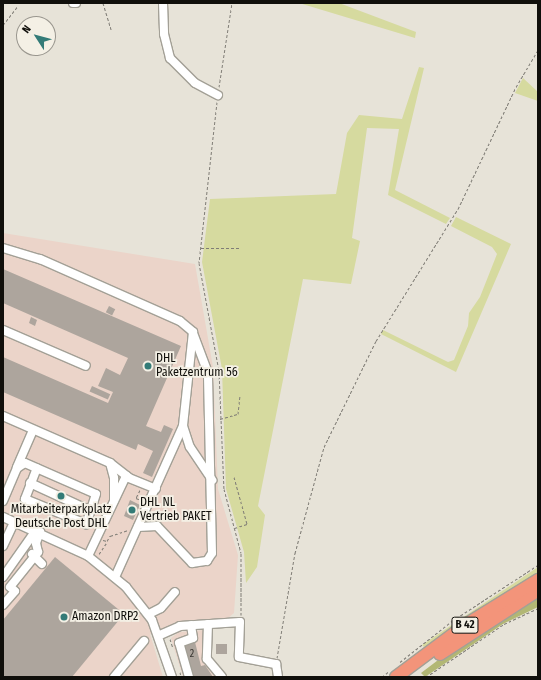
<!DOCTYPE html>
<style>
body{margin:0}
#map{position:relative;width:541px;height:680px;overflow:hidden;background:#e7e3d8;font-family:"Fira Sans Condensed",sans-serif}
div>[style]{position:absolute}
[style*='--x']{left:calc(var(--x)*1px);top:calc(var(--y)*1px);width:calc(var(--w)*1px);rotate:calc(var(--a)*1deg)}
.commercial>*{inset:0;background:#ebd4c9}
.green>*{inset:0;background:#d6da9f}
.forest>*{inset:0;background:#b2b774}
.building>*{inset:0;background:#ada59d;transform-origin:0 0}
.path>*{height:1px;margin-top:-0.5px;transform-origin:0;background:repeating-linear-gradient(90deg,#807d76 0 3px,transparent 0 5px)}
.roads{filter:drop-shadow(1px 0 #a3a096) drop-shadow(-1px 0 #a3a096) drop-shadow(0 1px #a3a096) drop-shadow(0 -1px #a3a096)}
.minor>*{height:8px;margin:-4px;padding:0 4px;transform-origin:4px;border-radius:4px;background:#fff}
.highway>*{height:12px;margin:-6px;padding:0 6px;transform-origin:6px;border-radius:6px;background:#f3947a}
.dots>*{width:11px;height:11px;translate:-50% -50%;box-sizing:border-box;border:2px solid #f4f0e5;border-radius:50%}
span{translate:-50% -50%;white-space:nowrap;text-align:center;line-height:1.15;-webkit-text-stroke:3.5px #f4f0e5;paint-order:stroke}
.number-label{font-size:10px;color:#373430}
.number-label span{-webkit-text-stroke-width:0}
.shield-label span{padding:1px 3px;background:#f4f0e5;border:1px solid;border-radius:3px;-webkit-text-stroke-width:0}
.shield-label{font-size:11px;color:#100f0b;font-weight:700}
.poi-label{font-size:12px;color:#100f0b}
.left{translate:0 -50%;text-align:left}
.frame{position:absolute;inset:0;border:4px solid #100f0b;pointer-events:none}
.north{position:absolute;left:16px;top:16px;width:40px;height:40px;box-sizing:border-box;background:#f4f0e5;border:1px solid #99968e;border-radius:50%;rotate:306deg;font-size:11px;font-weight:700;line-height:16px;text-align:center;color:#100f0b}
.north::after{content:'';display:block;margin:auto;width:14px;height:18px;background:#337b77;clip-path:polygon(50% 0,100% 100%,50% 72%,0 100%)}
</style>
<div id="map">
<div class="commercial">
<div style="clip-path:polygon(3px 233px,195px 264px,213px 367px,218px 489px,238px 555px,234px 613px,228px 618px,183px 622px,150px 634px,163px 677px,3px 677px)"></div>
<div style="clip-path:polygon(205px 630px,204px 658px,217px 677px,183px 677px,171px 638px,179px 632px)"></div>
</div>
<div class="green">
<div style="clip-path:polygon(299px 3px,339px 3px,416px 32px,415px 38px)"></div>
<div style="clip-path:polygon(419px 67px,424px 68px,395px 190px,450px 218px,446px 224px,388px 195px,399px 129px,367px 128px,352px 238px,360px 241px,351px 284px,303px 279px,258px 506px,265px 515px,257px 567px,246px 583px,244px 552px,226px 489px,222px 369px,202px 262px,210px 199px,336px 194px,347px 133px,359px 115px,402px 119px)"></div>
<div style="clip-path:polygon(523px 78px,538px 92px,538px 101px,515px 93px)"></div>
<div style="clip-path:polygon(456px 217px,511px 244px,456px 372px,381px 334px,383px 330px,448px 362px,454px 360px,468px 326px,469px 313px,480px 297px,497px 254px,492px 247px,451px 226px)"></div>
<div style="clip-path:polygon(538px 567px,538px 574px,424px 647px,422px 645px)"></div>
</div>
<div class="forest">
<div style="clip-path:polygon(538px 597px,538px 607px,503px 624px,425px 677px,421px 673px,454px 648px)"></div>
</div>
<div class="building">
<div style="clip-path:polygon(3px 269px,181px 346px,146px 426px,161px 432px,164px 425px,173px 429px,152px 477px,143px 473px,153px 451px,138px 444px,136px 450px,3px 392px,3px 357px,108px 403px,113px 392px,98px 386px,106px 368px,120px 375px,128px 358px,3px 303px)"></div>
<div style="left:109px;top:306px;width:7px;height:7px;rotate:27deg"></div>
<div style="clip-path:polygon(31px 317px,37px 320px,35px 326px,29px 323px)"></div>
<div style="left:92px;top:386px;width:20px;height:6px;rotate:24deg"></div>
<div style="clip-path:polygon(130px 500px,140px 505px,133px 520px,124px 516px)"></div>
<div style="clip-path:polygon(55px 557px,124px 614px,72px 677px,3px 677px,3px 620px)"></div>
<div style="clip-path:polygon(195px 642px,201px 666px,205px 665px,213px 677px,193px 677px,191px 674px,182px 646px)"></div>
<div style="left:216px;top:644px;width:11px;height:10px"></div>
</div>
<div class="path">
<div style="--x:103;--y:3;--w:28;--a:73"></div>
<div style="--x:3;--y:25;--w:24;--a:-52"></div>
<div style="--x:219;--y:87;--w:85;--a:-81.2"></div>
<div style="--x:217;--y:102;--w:162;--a:96.4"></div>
<div style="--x:199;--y:263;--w:110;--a:79.5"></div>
<div style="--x:219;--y:371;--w:118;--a:87.6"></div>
<div style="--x:224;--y:489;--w:66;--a:75.1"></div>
<div style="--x:241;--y:553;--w:62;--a:90"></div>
<div style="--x:201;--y:248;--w:39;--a:0"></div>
<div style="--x:220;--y:419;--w:19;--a:-16"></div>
<div style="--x:238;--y:414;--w:18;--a:-84"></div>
<div style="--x:234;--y:477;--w:49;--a:74.5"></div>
<div style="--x:247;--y:524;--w:13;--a:162"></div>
<div style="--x:140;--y:490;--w:9;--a:117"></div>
<div style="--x:136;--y:498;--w:8;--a:23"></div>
<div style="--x:103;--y:540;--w:4;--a:14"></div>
<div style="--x:107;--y:541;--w:6;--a:-59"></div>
<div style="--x:110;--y:536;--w:20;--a:-18"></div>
<div style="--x:99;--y:554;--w:14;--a:-56"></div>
<div style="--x:170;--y:639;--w:9;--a:72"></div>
<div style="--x:277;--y:658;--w:107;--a:-80.3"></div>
<div style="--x:295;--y:553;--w:110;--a:-74.7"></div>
<div style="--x:324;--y:447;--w:118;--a:-63.9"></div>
<div style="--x:376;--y:341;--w:155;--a:-58.2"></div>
<div style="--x:458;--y:209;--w:135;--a:-64.6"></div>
<div style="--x:516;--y:87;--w:43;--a:-59.3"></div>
<div style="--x:400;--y:662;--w:66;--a:-38.3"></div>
<div style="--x:452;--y:621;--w:103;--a:-33.1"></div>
<div style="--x:180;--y:672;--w:5;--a:79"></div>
<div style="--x:382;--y:677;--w:8;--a:-40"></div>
<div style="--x:426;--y:677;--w:94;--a:-34.2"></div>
<div style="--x:504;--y:624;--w:38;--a:-25"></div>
</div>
<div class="roads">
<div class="minor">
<div style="--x:73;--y:3;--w:3;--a:0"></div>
<div style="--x:163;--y:3;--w:31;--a:88"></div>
<div style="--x:164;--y:34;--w:25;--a:76"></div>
<div style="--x:170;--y:58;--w:35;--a:45"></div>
<div style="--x:195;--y:83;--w:26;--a:28"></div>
<div style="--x:3;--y:248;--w:39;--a:17"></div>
<div style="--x:40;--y:259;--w:153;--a:23.9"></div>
<div style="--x:180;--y:321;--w:17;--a:40"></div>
<div style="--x:193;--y:332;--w:95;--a:96.1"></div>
<div style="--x:183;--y:426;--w:166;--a:114.2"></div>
<div style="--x:3;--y:330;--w:90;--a:23.4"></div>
<div style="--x:3;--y:416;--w:117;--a:23.7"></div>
<div style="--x:110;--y:463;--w:24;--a:38"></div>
<div style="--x:129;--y:478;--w:29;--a:22"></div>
<div style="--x:183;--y:426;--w:22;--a:72"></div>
<div style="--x:190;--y:447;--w:40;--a:56"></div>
<div style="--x:110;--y:463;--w:16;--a:75"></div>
<div style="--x:114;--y:478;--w:22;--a:90"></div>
<div style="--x:17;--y:467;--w:40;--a:-66.6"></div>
<div style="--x:30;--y:483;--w:67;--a:24.7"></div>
<div style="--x:3;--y:501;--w:36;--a:-67"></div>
<div style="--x:17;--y:468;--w:9;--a:-32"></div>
<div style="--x:25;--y:463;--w:77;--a:23.6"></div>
<div style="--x:96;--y:494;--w:32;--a:108"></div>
<div style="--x:86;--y:524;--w:66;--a:-157.7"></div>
<div style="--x:25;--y:499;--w:33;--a:-69"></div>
<div style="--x:3;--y:517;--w:94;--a:24.6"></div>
<div style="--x:88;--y:556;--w:49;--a:39.2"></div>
<div style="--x:126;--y:587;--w:42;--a:51.8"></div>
<div style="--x:152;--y:620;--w:60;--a:70.7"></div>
<div style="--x:138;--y:527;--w:19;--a:-3"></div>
<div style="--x:157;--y:526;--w:51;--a:46.6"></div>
<div style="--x:192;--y:563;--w:15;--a:-8"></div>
<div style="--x:207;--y:561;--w:9;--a:-58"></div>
<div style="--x:212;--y:553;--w:180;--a:-91.3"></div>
<div style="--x:208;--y:373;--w:43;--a:-110.6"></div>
<div style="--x:3;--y:546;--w:26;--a:-65"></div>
<div style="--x:32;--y:554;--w:14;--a:45"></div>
<div style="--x:88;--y:556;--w:89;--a:-64.6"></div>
<div style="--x:3;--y:577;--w:54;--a:-54.8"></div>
<div style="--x:3;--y:605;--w:18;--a:-49"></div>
<div style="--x:15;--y:591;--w:6;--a:-141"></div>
<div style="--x:10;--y:587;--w:45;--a:-51.3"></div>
<div style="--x:38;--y:552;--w:9;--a:-103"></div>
<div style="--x:36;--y:543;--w:12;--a:-70"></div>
<div style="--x:149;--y:614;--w:13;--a:-27"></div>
<div style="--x:161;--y:608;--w:21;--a:-49"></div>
<div style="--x:208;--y:624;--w:35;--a:92"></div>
<div style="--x:207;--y:659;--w:23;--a:50"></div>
<div style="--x:160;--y:635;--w:22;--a:-24"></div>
<div style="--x:180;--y:626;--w:60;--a:-3.8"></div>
<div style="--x:240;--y:622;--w:35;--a:92"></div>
<div style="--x:239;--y:657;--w:38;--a:11"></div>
<div style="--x:276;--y:664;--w:13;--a:81"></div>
<div style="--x:114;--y:677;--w:47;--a:-50.2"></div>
<div style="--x:189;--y:677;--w:35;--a:-106"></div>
<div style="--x:179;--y:643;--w:15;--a:-20"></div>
<div style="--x:193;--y:638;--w:13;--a:-99"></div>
</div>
<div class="highway">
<div style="--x:440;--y:654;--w:117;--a:-33.1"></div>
<div style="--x:396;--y:677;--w:89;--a:-36.7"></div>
<div style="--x:467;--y:624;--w:84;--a:-31.8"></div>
</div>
</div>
<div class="dots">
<div style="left:148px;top:366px;background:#337b77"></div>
<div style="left:61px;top:496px;background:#337b77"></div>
<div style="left:132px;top:510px;background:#337b77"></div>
<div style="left:64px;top:617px;background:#337b77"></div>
</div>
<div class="number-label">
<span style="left:192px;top:655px">2</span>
</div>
<div class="shield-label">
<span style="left:465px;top:625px">B 42</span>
</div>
<div class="poi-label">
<span class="left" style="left:156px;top:366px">DHL<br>Paketzentrum 56</span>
<span class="left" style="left:140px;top:510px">DHL NL<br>Vertrieb PAKET</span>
<span style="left:61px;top:517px">Mitarbeiterparkplatz<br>Deutsche Post DHL</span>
<span class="left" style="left:72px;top:617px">Amazon DRP2</span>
</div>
<div class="frame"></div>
<div class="north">N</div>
</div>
